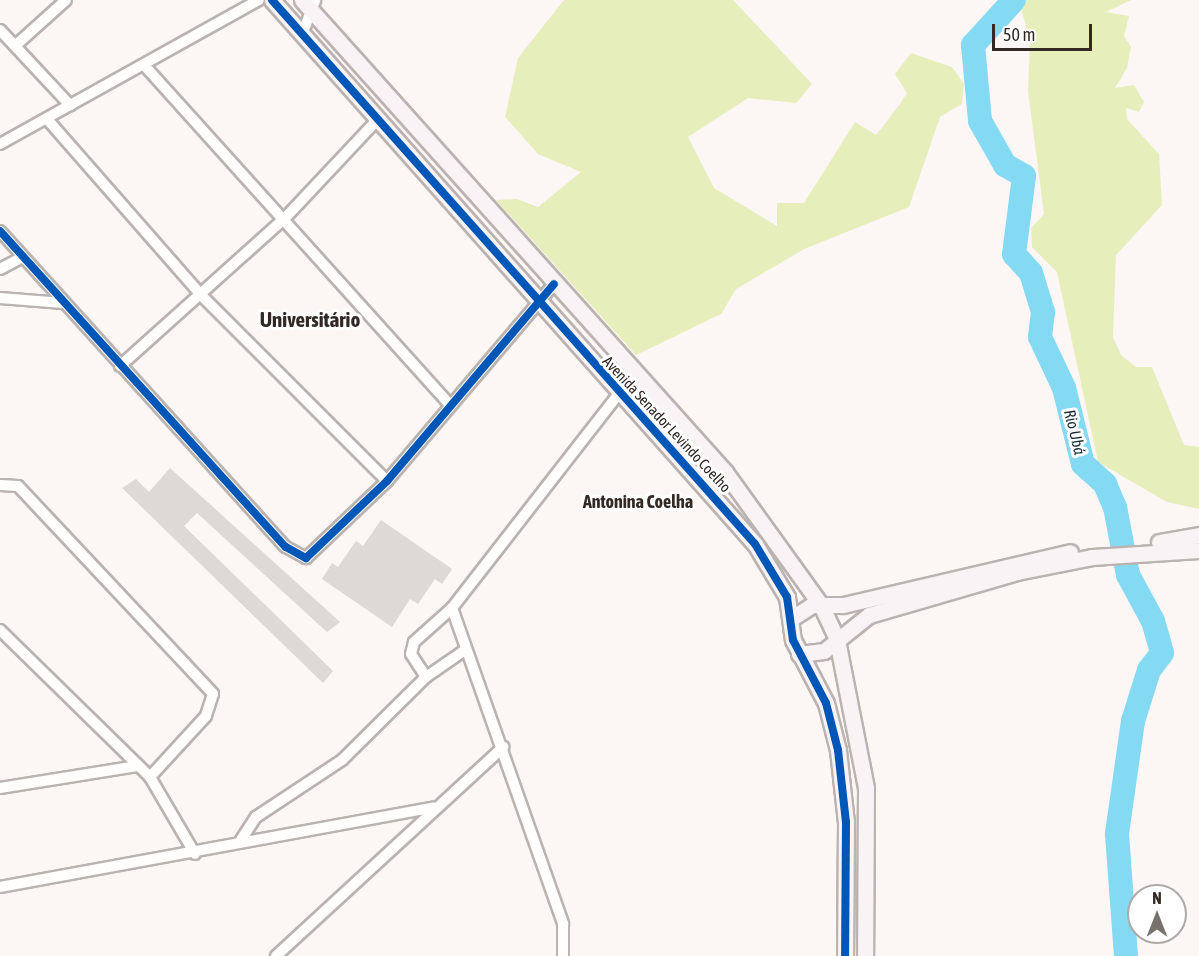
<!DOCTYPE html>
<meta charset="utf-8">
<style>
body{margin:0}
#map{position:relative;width:1199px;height:956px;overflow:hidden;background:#fcf6f4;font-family:"Asap Condensed",sans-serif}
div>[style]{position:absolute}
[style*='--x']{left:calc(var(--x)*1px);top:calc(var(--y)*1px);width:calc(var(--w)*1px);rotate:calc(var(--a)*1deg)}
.green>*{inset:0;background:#e6efbc}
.river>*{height:24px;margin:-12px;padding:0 12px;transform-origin:12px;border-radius:12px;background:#84d9f3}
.building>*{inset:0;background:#ded9d4}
.roads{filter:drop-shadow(2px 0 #bab3b0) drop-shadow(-2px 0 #bab3b0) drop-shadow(0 2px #bab3b0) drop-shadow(0 -2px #bab3b0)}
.street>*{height:10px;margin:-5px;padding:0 5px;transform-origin:5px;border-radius:5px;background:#fffefd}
.secondary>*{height:15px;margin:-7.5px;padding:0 7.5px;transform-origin:7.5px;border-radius:7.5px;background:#f9f3f5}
.cycleway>*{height:8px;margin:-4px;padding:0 4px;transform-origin:4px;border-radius:4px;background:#0057b8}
span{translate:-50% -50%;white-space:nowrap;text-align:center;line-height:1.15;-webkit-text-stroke:6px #fff;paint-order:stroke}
.street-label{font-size:15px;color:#322924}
.water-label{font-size:16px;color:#182d34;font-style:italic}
.quarter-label{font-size:18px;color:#322924;font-weight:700}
.district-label{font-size:21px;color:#322924;font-weight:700}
.north{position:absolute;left:1127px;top:884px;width:60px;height:60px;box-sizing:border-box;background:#fff;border:2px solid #ada9a7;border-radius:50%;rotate:0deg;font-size:16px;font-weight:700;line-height:24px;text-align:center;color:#322924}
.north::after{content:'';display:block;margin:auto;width:21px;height:27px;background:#79716d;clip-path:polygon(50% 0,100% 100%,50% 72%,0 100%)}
.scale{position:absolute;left:992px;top:24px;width:100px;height:27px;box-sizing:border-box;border:3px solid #322924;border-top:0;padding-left:8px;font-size:18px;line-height:21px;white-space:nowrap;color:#322924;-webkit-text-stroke:4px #fff;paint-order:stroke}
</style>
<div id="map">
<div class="green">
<div style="clip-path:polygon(564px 0,733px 0,812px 84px,796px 103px,748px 98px,688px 137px,714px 188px,777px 226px,777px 203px,804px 203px,855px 122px,876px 135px,900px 104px,907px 93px,895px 74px,911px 53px,952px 67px,964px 84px,962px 104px,940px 117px,909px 207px,804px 249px,736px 289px,721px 314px,636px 355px,496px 200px,517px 199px,538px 207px,581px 172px,538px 154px,505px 117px,518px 58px)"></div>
<div style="clip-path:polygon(1019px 0,1131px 0,1106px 12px,1129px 16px,1124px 36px,1131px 47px,1127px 68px,1115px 88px,1134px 85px,1144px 102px,1139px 112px,1126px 108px,1127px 119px,1159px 154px,1162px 205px,1116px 255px,1113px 337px,1121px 355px,1136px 367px,1152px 367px,1184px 445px,1199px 447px,1199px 509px,1167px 502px,1098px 462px,1057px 272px,1032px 247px,1031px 228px,1044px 214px,1028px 91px,1030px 42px)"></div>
</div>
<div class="river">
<div style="--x:1014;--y:0;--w:61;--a:132.3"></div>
<div style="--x:973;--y:45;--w:76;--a:84.7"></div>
<div style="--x:980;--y:121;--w:51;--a:60.4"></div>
<div style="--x:1005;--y:165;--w:22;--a:30"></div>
<div style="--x:1024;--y:176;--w:79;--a:97.3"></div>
<div style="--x:1014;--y:254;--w:25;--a:48"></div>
<div style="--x:1031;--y:273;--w:41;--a:72.9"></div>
<div style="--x:1043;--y:312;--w:25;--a:97"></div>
<div style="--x:1040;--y:337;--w:56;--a:64.8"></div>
<div style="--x:1064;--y:388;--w:78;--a:76"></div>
<div style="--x:1083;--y:464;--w:30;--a:42"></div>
<div style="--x:1105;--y:484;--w:25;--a:67"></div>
<div style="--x:1115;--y:507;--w:69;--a:79.2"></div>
<div style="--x:1128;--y:575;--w:52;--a:61.5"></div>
<div style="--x:1153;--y:621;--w:33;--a:74"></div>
<div style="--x:1162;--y:653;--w:21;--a:127"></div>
<div style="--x:1149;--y:670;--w:53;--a:107.4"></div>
<div style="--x:1133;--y:721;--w:114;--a:98.1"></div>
<div style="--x:1117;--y:834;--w:122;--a:85.8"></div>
</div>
<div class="building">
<div style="clip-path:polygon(170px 468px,340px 622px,327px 632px,197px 513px,184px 526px,333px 671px,323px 683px,122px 488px,136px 479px,149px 492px)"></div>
<div style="clip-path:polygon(381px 520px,452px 569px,442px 584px,435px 579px,418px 604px,410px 599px,392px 627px,322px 579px,332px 563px,338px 567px,356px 541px,363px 546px)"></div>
</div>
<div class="roads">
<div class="street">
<div style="--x:0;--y:30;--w:103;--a:47"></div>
<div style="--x:303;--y:32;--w:34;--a:-69"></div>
<div style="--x:16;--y:45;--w:67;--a:-42"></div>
<div style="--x:144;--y:65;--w:456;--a:48"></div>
<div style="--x:47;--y:119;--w:234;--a:48.8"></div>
<div style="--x:201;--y:295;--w:263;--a:45"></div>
<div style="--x:0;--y:144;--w:296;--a:-29.1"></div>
<div style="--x:0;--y:231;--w:426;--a:47.9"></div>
<div style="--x:286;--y:547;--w:23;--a:29"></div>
<div style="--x:306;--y:558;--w:112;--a:-43.5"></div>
<div style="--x:387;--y:481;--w:258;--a:-49.7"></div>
<div style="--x:0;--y:269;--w:26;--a:-28"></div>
<div style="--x:0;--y:298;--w:63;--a:4.5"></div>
<div style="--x:120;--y:366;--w:223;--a:-41.9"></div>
<div style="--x:286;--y:217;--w:134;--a:-46.8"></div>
<div style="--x:0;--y:485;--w:18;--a:3"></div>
<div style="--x:18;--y:486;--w:285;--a:46.8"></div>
<div style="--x:213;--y:694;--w:23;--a:108"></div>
<div style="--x:206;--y:716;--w:83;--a:132.6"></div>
<div style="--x:452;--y:608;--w:335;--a:70.6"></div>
<div style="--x:563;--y:924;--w:32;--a:90"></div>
<div style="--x:0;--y:630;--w:210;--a:44.4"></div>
<div style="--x:150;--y:777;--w:89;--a:59.7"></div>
<div style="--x:426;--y:677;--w:27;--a:-123"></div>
<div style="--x:411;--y:654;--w:12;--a:-76"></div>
<div style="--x:414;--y:642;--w:51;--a:-41.8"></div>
<div style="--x:452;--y:608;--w:274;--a:-52.1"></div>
<div style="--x:0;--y:788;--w:139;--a:-9.1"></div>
<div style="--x:239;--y:843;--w:31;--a:-57"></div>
<div style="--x:256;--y:817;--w:103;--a:-33.5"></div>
<div style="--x:342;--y:760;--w:118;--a:-44.7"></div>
<div style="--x:426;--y:677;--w:47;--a:-34.7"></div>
<div style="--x:0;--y:887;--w:441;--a:-10.4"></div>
<div style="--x:276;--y:956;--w:309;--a:-42.6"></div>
</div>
<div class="secondary">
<div style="--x:272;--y:0;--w:727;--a:48.4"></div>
<div style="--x:755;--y:544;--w:62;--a:58.9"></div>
<div style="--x:787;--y:597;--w:43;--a:82.1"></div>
<div style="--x:793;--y:640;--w:71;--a:62.4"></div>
<div style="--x:826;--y:703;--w:49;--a:75.7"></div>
<div style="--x:838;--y:750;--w:72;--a:83.7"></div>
<div style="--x:846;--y:822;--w:134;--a:90.4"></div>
<div style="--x:302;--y:0;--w:634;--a:48.13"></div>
<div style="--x:725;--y:472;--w:164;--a:54.2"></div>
<div style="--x:821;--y:605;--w:38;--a:65"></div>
<div style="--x:837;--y:640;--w:151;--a:78.9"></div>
<div style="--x:866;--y:788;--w:168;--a:90.3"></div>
<div style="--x:1159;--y:542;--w:41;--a:-9.9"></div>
<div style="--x:792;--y:618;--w:24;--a:-33"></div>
<div style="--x:812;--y:605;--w:31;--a:0"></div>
<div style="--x:843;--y:605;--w:233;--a:-13.1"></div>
<div style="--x:799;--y:654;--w:25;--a:-7"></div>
<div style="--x:824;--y:651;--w:58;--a:-38.7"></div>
<div style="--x:869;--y:615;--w:154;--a:-16.2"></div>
<div style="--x:1017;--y:572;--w:76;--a:-11.3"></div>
<div style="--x:1092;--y:557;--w:107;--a:-3.7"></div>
</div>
</div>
<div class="cycleway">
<div style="--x:272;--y:0;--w:727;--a:48.4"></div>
<div style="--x:755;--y:544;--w:62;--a:58.9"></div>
<div style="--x:787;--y:597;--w:43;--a:82.1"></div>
<div style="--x:793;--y:640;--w:71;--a:62.4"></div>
<div style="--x:826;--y:703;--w:49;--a:75.7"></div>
<div style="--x:838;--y:750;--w:72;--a:83.7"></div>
<div style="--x:846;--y:822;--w:134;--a:90.4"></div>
<div style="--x:0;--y:231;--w:426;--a:47.9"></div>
<div style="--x:286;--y:547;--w:23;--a:29"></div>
<div style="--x:306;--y:558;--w:112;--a:-43.5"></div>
<div style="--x:387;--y:481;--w:258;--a:-49.7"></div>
</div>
<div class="street-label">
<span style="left:667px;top:424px;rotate:47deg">Avenida Senador Levindo Coelho</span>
</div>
<div class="water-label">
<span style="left:1075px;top:432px;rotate:76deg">Rio Ubá</span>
</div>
<div class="quarter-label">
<span style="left:638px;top:502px">Antonina Coelha</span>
</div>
<div class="district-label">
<span style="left:310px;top:319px">Universitário</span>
</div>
<div class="north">N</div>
<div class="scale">50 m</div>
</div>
